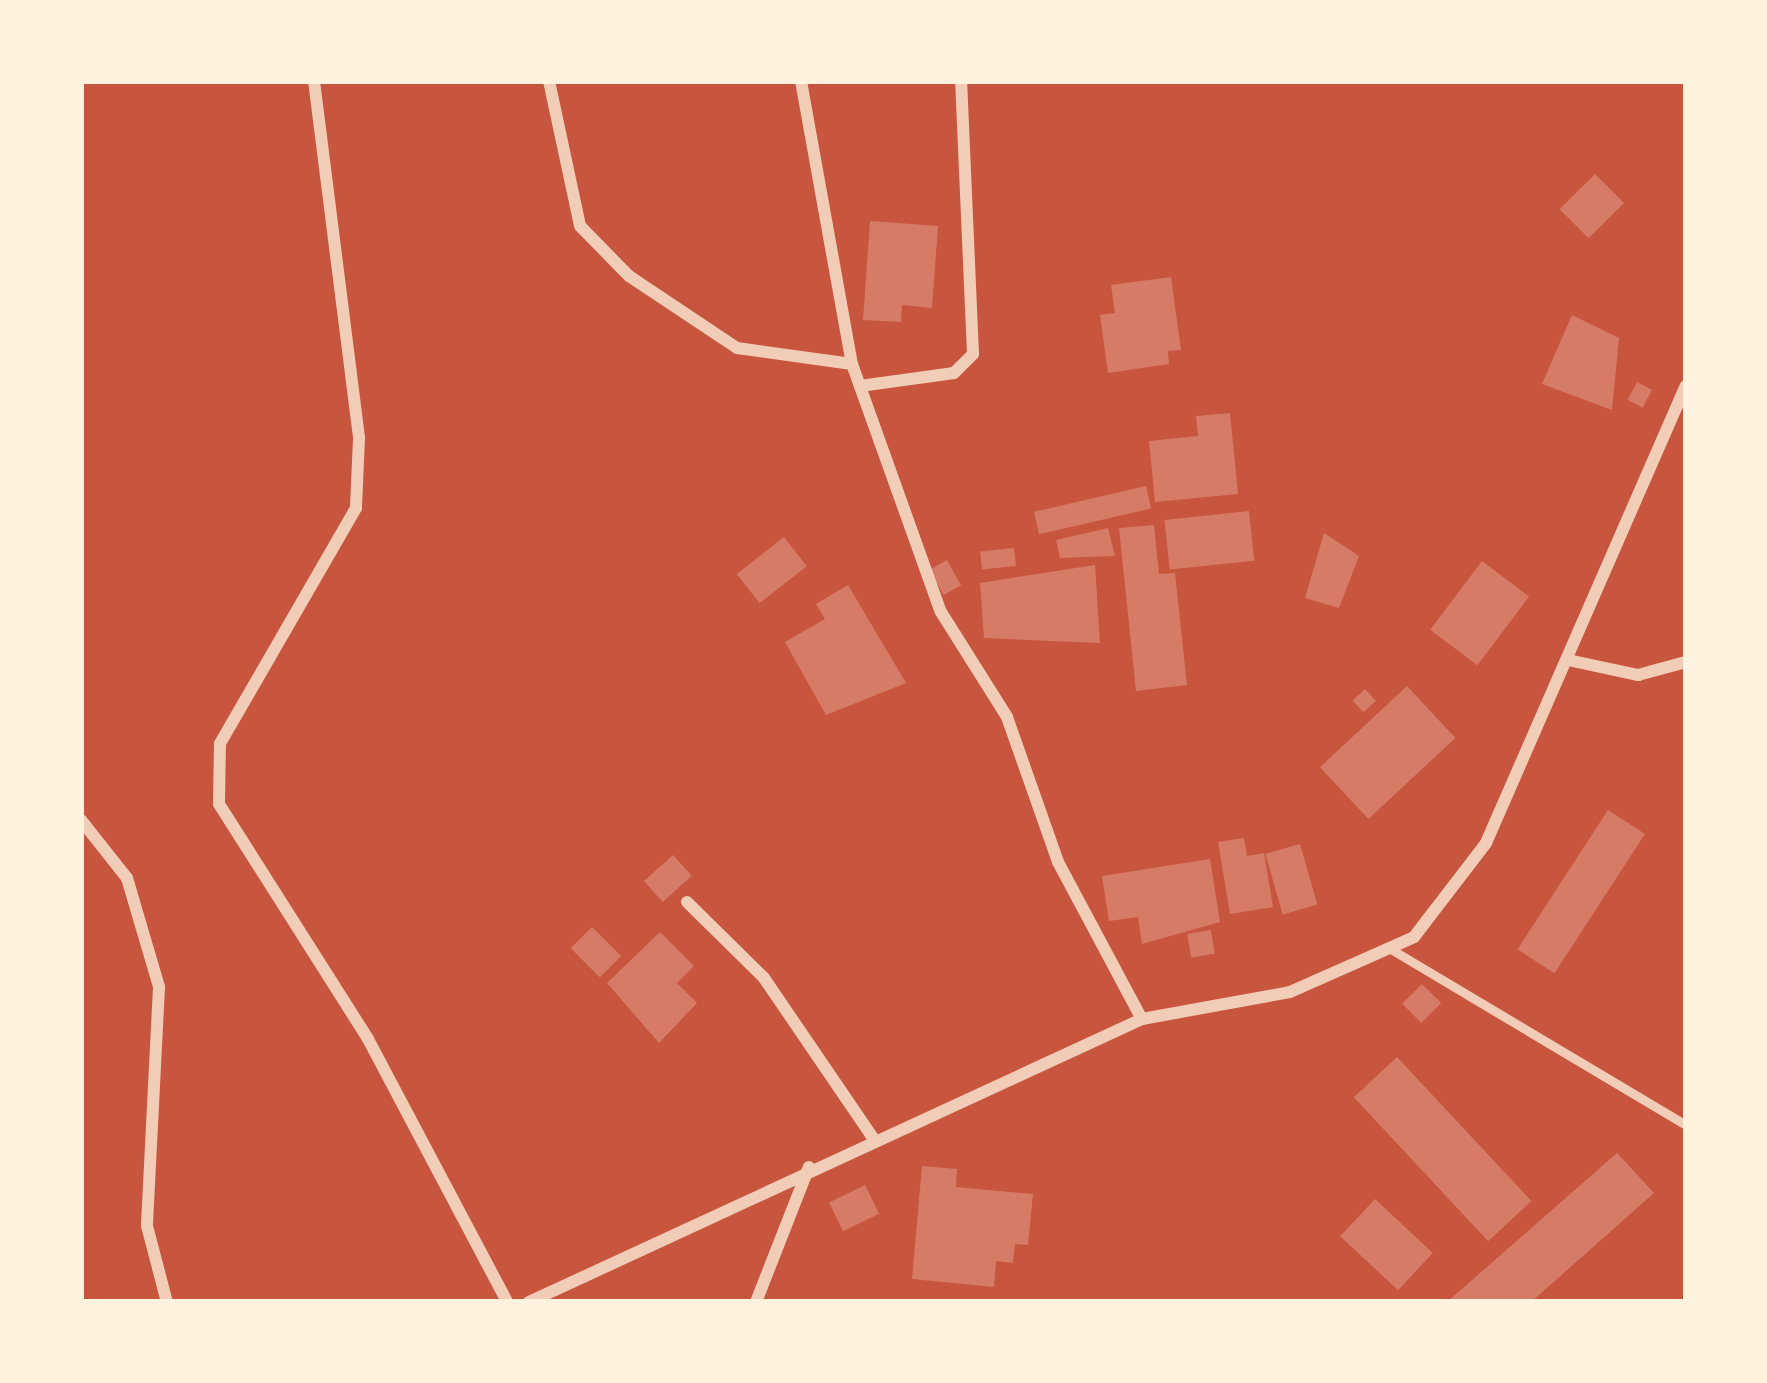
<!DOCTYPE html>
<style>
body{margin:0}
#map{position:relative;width:1767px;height:1383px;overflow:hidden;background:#c8553d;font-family:"Alegreya Sans",sans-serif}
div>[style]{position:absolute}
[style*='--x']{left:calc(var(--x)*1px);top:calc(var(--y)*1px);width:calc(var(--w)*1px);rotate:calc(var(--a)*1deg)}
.building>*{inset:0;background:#d67c66;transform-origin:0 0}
.service>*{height:9px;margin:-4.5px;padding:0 4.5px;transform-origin:4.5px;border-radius:4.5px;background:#f1ccb7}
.minor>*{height:12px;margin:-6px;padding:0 6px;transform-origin:6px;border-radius:6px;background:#f1ccb7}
span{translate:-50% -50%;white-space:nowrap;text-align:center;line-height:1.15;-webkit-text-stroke:9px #fff3e0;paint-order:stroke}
.frame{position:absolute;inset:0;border:84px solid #fff3e0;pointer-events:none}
</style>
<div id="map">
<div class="building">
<div style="left:1595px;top:174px;width:41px;height:50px;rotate:45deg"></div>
<div style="clip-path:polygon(870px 221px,938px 226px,932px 308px,902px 305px,901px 322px,863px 320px)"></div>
<div style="clip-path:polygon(1171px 277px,1181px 350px,1168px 351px,1169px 364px,1108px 373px,1100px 315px,1115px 313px,1111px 285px)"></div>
<div style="clip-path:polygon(1572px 315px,1619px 338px,1612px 410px,1542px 384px)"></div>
<div style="left:1637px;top:382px;width:17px;height:20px;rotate:28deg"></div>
<div style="clip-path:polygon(1230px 413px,1238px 494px,1155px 502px,1149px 441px,1198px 436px,1196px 416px)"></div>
<div style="left:1146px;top:486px;width:23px;height:115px;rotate:77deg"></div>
<div style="left:1249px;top:511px;width:50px;height:85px;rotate:84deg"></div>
<div style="clip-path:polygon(1154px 525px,1159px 574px,1175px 573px,1187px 685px,1136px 691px,1119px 528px)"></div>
<div style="clip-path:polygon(1108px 528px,1115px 556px,1060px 558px,1056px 540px)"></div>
<div style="clip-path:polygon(1324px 533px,1359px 556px,1339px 608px,1305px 598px)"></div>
<div style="left:784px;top:537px;width:37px;height:60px;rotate:52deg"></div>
<div style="left:1014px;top:548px;width:18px;height:34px;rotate:84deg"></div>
<div style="left:947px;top:560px;width:29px;height:20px;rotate:61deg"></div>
<div style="left:1482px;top:561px;width:59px;height:86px;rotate:37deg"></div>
<div style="clip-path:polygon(1095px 565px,1100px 643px,984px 638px,980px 583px)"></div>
<div style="clip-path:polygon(848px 585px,906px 683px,826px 715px,785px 642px,825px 619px,816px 604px)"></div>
<div style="left:1407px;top:686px;width:71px;height:119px;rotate:47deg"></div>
<div style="left:1365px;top:689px;width:16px;height:17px;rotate:47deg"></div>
<div style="left:1608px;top:810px;width:44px;height:166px;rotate:33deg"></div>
<div style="clip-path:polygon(1244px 838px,1247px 856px,1264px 853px,1273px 907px,1230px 914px,1218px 842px)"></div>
<div style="left:1300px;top:844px;width:63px;height:36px;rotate:74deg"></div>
<div style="left:673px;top:855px;width:28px;height:39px;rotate:48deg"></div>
<div style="clip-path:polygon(1210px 859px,1220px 922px,1142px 944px,1138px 917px,1109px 921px,1102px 876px)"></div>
<div style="left:592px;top:927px;width:41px;height:30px;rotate:45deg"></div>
<div style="left:1211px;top:930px;width:24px;height:24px;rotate:81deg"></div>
<div style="clip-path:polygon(660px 932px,694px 966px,677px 983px,697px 1003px,659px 1043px,607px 983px)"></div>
<div style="left:1422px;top:984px;width:27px;height:28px;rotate:45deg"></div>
<div style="left:1397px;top:1057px;width:197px;height:59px;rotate:47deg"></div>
<div style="clip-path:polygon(1617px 1153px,1654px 1193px,1531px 1302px,1447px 1302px)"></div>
<div style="clip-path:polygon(922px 1166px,957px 1169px,956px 1187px,1033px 1194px,1028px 1245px,1015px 1244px,1013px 1263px,996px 1261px,994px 1287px,912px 1279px)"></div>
<div style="left:865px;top:1185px;width:32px;height:40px;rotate:64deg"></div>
<div style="left:1375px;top:1199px;width:79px;height:51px;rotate:43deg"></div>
</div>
<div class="service">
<div style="--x:1389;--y:948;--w:346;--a:30.8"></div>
</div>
<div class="minor">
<div style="--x:314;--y:81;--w:360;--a:82.8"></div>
<div style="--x:359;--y:438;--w:70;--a:92.5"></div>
<div style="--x:356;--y:508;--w:272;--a:120"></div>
<div style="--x:220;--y:744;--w:60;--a:91"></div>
<div style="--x:219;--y:804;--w:278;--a:57.6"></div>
<div style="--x:368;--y:1039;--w:297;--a:62.1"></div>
<div style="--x:549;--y:81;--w:148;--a:77.9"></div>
<div style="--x:580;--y:226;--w:70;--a:45.6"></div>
<div style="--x:629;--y:276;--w:130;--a:33.7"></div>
<div style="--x:737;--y:348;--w:116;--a:7.9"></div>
<div style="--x:801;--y:81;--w:288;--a:79.8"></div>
<div style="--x:852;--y:364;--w:263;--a:70.3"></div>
<div style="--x:941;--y:612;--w:124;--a:57.8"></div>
<div style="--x:1007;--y:717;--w:154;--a:70.6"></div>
<div style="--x:1058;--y:862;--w:178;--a:61.9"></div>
<div style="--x:860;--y:386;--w:95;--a:-7.9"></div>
<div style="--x:954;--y:373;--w:27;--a:-45"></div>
<div style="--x:973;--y:354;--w:273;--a:-92.5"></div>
<div style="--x:1568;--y:660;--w:72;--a:12.1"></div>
<div style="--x:1638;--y:675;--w:50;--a:-15.2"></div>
<div style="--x:81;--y:820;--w:74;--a:51.6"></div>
<div style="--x:127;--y:878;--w:114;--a:73.6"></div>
<div style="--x:159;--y:987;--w:239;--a:92.9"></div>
<div style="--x:147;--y:1226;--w:79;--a:75.3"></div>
<div style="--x:687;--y:902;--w:108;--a:44.6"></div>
<div style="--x:764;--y:978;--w:194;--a:55.7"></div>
<div style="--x:529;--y:1302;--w:675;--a:-24.78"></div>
<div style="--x:1142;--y:1019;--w:150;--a:-10.3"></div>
<div style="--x:1290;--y:992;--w:136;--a:-23.9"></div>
<div style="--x:1414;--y:937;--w:118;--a:-52.5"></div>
<div style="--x:1486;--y:843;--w:499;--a:-66.4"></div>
<div style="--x:756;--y:1302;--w:145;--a:-68.6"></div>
</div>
<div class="frame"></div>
</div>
